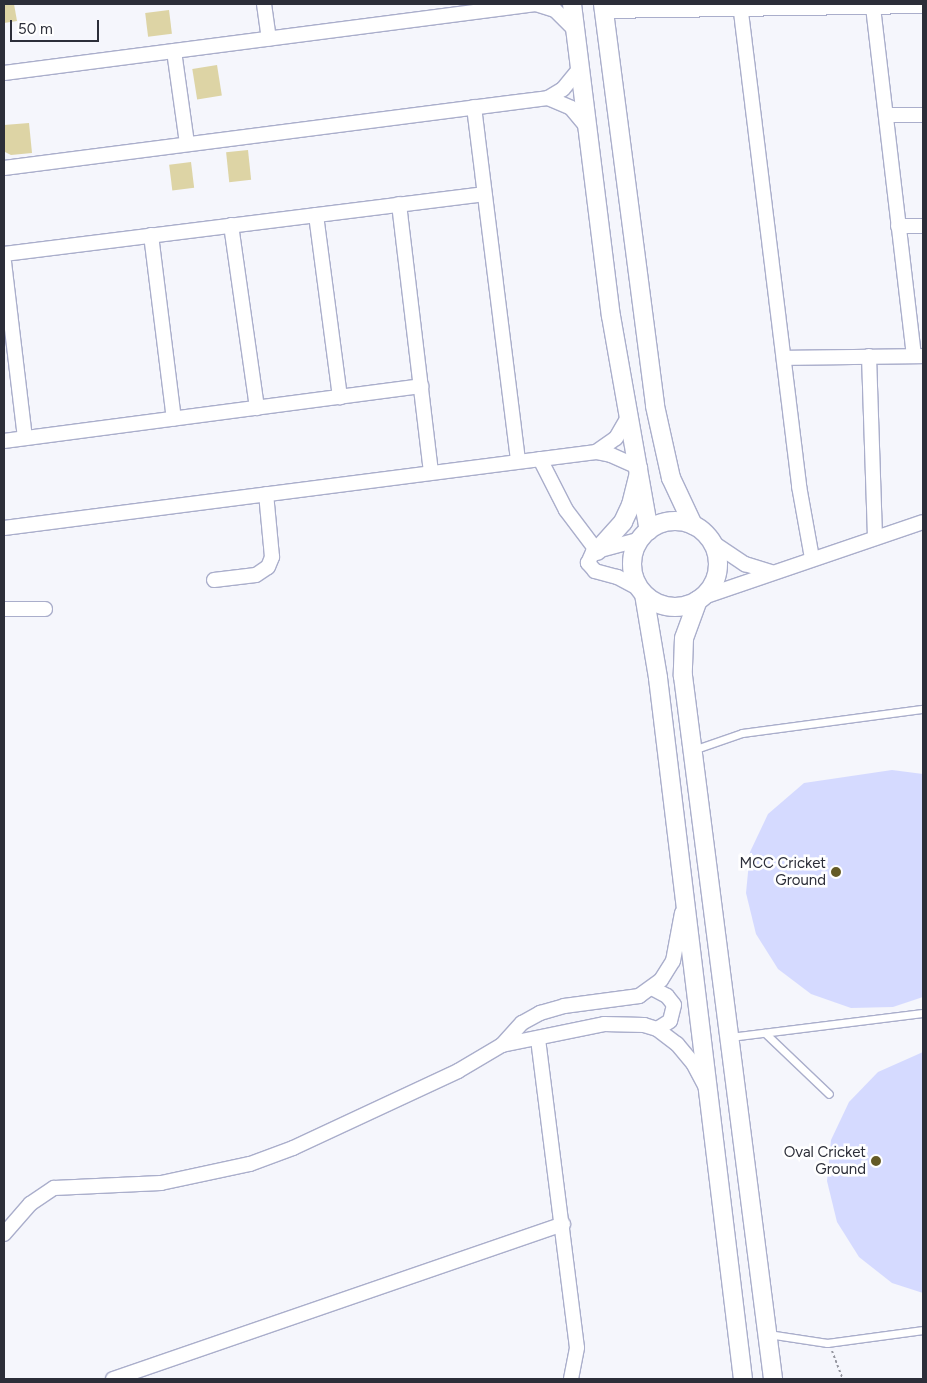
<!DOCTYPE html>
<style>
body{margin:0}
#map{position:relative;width:927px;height:1383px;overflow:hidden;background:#f5f6fc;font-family:Figtree,sans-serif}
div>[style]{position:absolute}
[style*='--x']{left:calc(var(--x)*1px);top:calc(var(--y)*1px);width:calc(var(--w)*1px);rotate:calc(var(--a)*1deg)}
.green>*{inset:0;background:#d5daff}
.building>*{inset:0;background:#ddd4a5;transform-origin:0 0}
.path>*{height:2px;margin-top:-1px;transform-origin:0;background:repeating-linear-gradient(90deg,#95969f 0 2.5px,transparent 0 5px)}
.roads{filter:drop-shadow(1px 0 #aaaecb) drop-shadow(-1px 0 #aaaecb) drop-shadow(0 1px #aaaecb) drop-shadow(0 -1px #aaaecb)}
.service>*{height:7px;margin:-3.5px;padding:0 3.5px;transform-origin:3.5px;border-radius:3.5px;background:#fff}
.minor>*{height:14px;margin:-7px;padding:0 7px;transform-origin:7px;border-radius:7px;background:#fff}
.tertiary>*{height:18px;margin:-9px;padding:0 9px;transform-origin:9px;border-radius:9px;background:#fff}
.tertiary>.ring{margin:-9px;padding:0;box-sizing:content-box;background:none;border:18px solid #fff;border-radius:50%}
.dots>*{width:14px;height:14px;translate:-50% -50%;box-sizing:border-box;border:2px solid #fff;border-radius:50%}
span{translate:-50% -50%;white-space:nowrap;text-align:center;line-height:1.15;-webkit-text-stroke:5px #fff;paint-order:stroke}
.poi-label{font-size:15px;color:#2c2e39}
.right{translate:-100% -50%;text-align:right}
.frame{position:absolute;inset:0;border:5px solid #2c2e39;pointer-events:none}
.scale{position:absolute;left:10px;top:20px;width:89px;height:22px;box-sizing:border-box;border:2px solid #2c2e39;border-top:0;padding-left:6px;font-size:15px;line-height:18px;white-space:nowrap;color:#2c2e39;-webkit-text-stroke:4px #fff;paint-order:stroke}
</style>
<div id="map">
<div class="green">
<div style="clip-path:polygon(892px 770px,923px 774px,923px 997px,893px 1007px,851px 1008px,811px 994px,778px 969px,756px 934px,746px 893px,750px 852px,768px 814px,804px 783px)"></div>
<div style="clip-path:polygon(923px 1052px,923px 1293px,892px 1283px,859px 1257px,837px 1222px,827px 1181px,831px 1140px,849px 1102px,878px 1072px)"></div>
</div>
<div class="building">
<div style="clip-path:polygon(4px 4px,14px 4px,17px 21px,4px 23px)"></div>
<div style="left:169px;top:10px;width:24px;height:24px;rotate:83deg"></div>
<div style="left:217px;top:65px;width:31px;height:25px;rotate:81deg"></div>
<div style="clip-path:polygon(29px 123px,32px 153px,11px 155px,5px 152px,4px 125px)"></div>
<div style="left:248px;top:150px;width:30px;height:22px;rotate:84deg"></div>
<div style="left:191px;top:162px;width:26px;height:22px;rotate:83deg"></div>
</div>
<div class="path">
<div style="--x:832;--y:1351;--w:30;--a:69"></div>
</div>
<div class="roads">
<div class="service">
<div style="--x:693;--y:750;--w:52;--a:-19.1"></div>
<div style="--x:742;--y:733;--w:183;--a:-7.6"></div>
<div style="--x:765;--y:1033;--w:88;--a:43.6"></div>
<div style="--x:730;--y:1037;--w:194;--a:-7.1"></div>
<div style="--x:768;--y:1334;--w:60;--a:8.7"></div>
<div style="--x:827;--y:1343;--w:97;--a:-7.7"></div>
</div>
<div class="minor">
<div style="--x:264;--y:4;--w:35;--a:82"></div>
<div style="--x:740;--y:4;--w:486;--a:83"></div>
<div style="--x:799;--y:486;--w:73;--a:79.8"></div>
<div style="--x:873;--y:7;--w:351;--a:83.3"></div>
<div style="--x:604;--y:11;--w:319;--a:-0.9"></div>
<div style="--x:174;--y:51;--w:94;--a:82"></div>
<div style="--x:4;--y:73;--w:536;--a:-7.39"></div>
<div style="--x:536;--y:4;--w:20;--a:18"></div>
<div style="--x:555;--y:10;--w:28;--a:45"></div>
<div style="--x:548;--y:98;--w:25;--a:23"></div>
<div style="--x:571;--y:108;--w:26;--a:50"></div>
<div style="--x:474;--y:107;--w:357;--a:82.9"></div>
<div style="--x:886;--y:115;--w:37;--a:0"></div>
<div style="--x:4;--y:168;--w:548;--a:-7.33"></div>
<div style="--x:548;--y:98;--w:17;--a:-31"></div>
<div style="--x:563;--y:89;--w:26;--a:-51"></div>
<div style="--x:399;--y:204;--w:269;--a:83.2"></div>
<div style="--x:316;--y:215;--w:184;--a:82.5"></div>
<div style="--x:231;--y:225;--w:185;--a:81.9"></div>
<div style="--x:898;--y:226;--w:25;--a:0"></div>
<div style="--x:151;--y:235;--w:185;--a:82.9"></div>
<div style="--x:4;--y:254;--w:484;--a:-7.1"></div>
<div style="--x:4;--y:262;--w:177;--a:83.2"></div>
<div style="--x:869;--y:356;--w:182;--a:88.1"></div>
<div style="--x:784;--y:358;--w:139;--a:-0.8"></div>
<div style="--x:4;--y:441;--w:421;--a:-7.5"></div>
<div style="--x:596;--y:452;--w:24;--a:-35"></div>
<div style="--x:616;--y:438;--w:24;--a:-60"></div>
<div style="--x:540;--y:459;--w:57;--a:63"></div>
<div style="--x:566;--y:510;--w:51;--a:52.9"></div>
<div style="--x:4;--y:528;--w:597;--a:-7.32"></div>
<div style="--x:596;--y:452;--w:15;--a:11"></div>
<div style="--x:611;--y:455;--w:32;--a:24"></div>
<div style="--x:712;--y:542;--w:40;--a:34"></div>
<div style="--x:745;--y:564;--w:27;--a:17"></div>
<div style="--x:214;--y:580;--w:42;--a:-6.8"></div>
<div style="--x:256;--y:575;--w:14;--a:-34"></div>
<div style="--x:268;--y:567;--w:11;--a:-68"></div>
<div style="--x:272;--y:557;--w:63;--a:-95.4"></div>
<div style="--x:640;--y:589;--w:26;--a:-152"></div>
<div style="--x:617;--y:577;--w:23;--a:-165"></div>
<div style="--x:595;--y:571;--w:11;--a:-131"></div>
<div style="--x:588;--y:563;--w:12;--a:-66"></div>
<div style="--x:593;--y:552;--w:50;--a:-15.2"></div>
<div style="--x:703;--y:597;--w:232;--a:-18.8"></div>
<div style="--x:4;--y:609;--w:41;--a:0"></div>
<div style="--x:652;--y:988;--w:17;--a:28"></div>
<div style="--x:667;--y:996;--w:11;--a:52"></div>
<div style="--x:674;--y:1005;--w:16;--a:104"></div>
<div style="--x:670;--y:1021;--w:15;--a:148"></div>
<div style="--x:538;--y:1039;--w:311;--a:82.8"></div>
<div style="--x:577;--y:1348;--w:32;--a:101"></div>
<div style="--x:502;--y:1045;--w:104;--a:-11.6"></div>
<div style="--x:604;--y:1024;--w:40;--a:1.4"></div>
<div style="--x:644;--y:1025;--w:14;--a:17"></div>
<div style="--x:657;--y:1029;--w:25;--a:37"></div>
<div style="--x:677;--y:1044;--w:25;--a:50"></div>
<div style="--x:693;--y:1063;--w:26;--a:62"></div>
<div style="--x:4;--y:1234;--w:40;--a:-49"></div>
<div style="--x:30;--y:1204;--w:29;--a:-34"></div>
<div style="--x:54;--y:1188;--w:107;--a:-2.7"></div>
<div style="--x:161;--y:1183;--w:91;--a:-12.1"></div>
<div style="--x:250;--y:1164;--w:46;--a:-20.4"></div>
<div style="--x:293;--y:1148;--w:182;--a:-25"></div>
<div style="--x:458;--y:1071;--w:51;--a:-30.6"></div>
<div style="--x:502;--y:1045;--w:30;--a:-48"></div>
<div style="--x:522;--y:1023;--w:21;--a:-29"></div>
<div style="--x:540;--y:1013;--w:25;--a:-16"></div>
<div style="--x:564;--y:1006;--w:76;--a:-7.6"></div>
<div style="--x:639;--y:996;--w:27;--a:-36"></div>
<div style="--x:661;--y:980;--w:22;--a:-58"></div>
<div style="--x:673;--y:961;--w:49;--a:-79.4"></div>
<div style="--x:113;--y:1379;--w:476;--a:-19"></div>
</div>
<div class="tertiary">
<div style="--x:572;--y:4;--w:314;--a:82.9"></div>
<div style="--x:611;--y:316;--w:218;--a:80"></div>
<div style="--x:603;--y:4;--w:405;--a:82.6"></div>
<div style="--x:655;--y:406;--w:74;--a:77.5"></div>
<div style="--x:671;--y:478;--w:52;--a:64.9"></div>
<div class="ring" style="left:632px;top:521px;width:68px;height:68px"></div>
<div style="--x:597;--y:551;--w:39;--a:-48"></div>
<div style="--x:623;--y:522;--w:19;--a:-65"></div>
<div style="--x:631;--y:505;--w:30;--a:-76"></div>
<div style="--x:644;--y:594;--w:85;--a:80.5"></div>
<div style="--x:658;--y:678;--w:706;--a:83.09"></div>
<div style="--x:698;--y:600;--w:40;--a:110.2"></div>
<div style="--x:684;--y:638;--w:38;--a:92"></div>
<div style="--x:683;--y:676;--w:709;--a:82.7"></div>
</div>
</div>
<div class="dots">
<div style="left:836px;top:872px;background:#645a26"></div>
<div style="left:876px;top:1161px;background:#645a26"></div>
</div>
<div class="poi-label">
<span class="right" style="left:826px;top:872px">MCC Cricket<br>Ground</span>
<span class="right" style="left:866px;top:1161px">Oval Cricket<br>Ground</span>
</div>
<div class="frame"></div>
<div class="scale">50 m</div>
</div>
